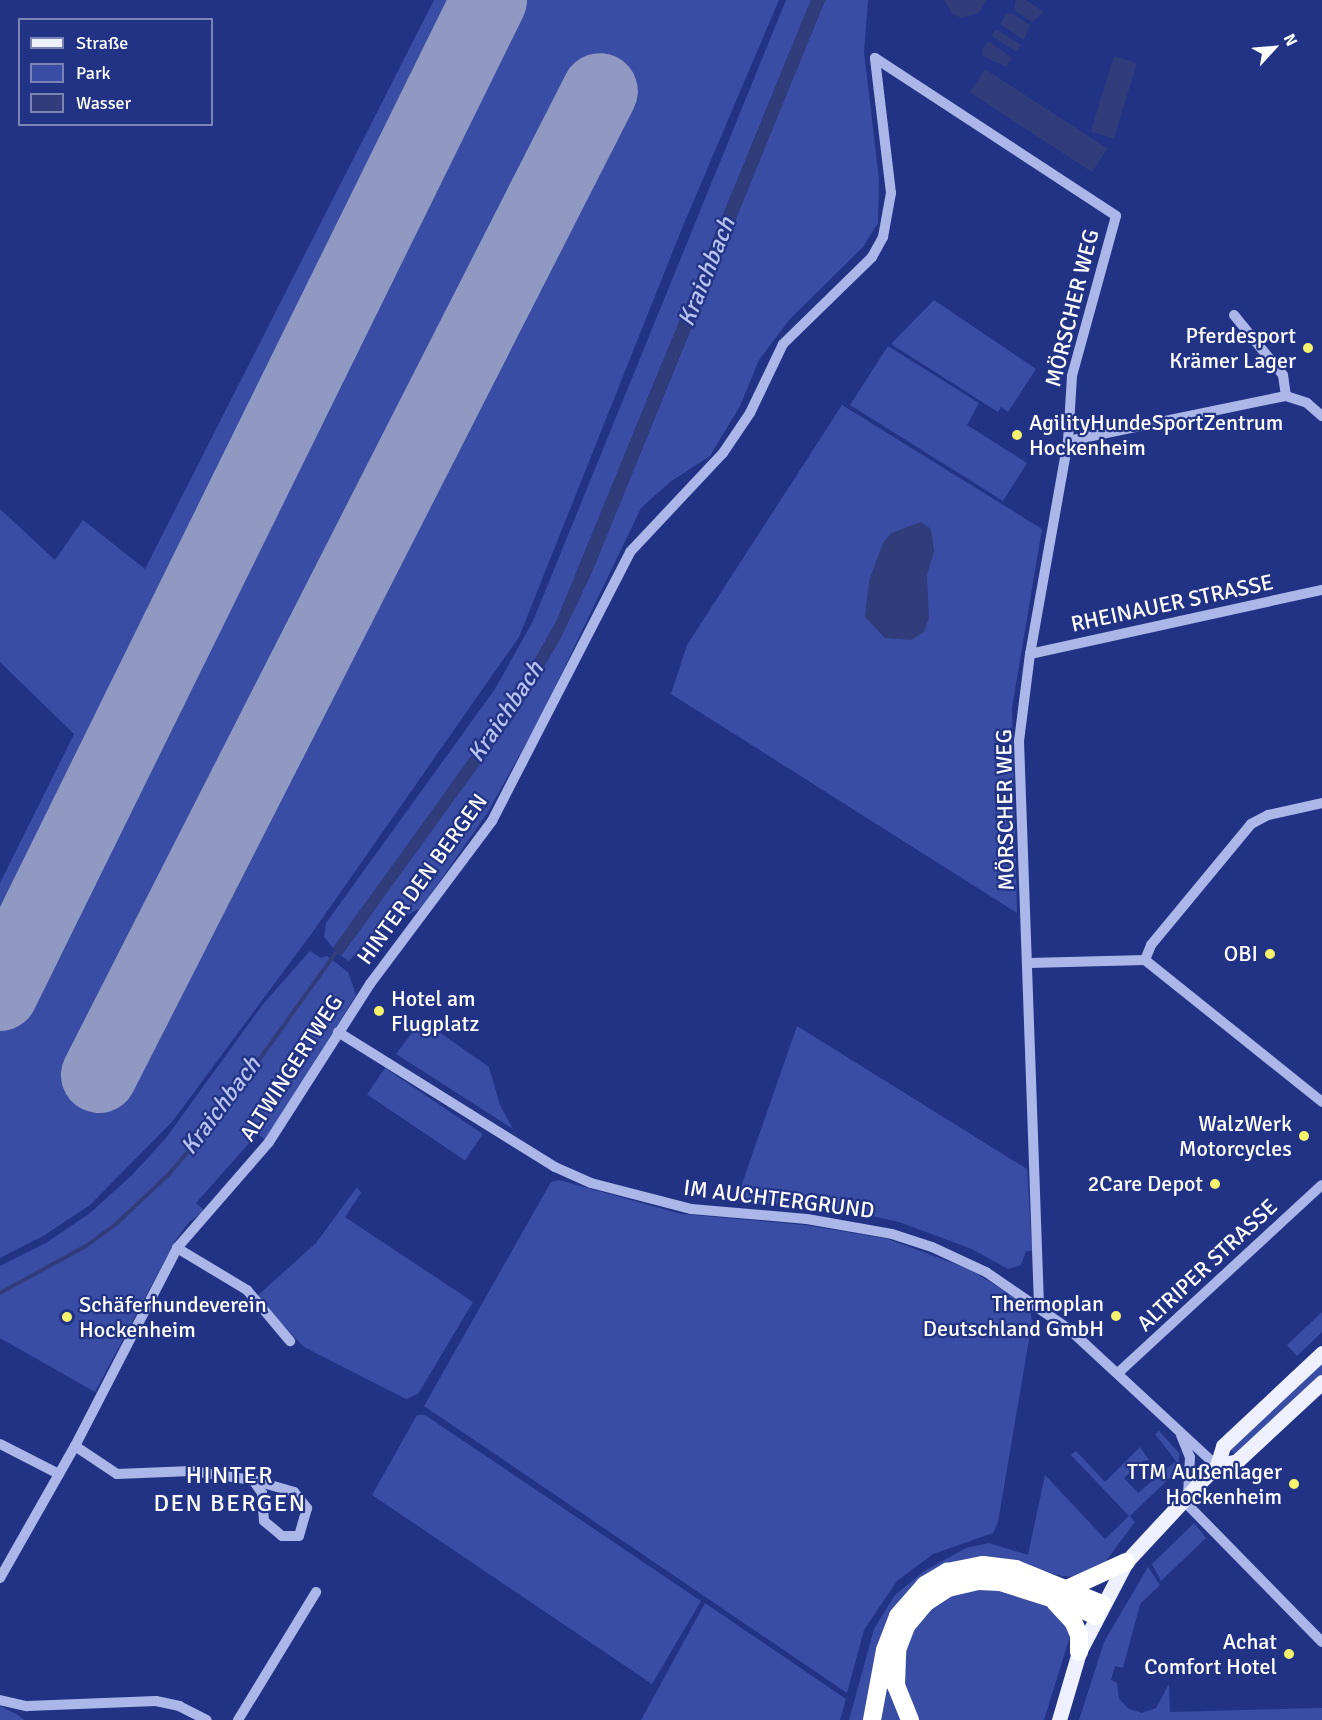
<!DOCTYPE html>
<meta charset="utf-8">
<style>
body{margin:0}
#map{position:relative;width:1322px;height:1720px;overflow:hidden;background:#223385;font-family:Signika,sans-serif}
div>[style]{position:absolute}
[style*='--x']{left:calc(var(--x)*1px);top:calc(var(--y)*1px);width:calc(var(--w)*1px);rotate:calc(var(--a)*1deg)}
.green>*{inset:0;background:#394da4;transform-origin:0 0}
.water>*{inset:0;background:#313d7b;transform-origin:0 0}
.stream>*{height:4px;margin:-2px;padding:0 2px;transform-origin:2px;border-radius:2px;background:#313d7b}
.runway>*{height:76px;margin:-38px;padding:0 38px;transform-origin:38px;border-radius:38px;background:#9099c2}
.minor>*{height:10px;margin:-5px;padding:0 5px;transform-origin:5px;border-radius:5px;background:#abb7e9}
.major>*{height:15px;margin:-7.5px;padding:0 7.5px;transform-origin:7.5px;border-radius:7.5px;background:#eef0fe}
.highway>*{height:18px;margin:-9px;padding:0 9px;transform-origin:9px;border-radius:9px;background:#fff}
.dots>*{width:16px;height:16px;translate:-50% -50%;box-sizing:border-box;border:3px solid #223385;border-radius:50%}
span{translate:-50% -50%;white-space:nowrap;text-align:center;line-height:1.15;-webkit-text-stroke:4.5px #223385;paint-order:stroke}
.street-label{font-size:22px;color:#fff}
.poi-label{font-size:22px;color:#fff}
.right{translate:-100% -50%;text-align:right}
.left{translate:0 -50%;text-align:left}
.water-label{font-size:24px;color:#b7c2f0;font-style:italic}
.neighbourhood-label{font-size:24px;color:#fff;letter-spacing:1.5px}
.legend{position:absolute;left:18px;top:18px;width:195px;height:108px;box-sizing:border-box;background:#223385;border:2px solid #7a85b6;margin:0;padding:8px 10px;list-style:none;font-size:18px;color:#fff}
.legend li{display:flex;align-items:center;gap:12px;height:30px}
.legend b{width:30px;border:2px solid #7a85b6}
.north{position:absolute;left:1244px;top:18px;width:60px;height:60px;-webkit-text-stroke:4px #223385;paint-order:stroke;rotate:64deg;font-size:16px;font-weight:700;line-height:24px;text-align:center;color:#fff}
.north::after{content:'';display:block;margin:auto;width:21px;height:27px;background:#fff;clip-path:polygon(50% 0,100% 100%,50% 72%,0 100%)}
</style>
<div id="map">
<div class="green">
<div style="clip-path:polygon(434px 0,779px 0,683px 226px,519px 637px,312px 933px,172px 1122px,90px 1205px,43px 1236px,0 1258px,0 883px,74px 734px,0 662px,0 509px,55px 560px,83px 520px,145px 569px)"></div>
<div style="clip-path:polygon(786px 0,811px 0,556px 622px,511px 701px,333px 948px,324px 937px,326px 923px,495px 689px,533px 621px)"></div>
<div style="clip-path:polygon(825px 0,868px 0,864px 52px,879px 179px,878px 223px,863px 247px,789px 320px,759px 360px,740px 406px,710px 456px,670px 482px,641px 508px,542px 714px,488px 812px,421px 908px,376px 930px,349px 961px,341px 956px,519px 710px,560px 639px,592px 572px)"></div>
<div style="clip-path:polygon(934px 300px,1036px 369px,1008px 412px,1001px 407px,998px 412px,891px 344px)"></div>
<div style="clip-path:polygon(888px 346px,979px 403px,967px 425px,1027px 463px,1003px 501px,850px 405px)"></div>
<div style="clip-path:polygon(842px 405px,1042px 529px,1012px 708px,1017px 913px,671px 694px,687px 645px)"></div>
<div style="clip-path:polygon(310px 951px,321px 958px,327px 956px,348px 972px,356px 995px,266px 1140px,257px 1134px,196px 1203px,205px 1211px,189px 1222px,175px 1241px,95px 1392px,0 1338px,0 1266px,46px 1243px,90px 1213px,132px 1175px,166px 1138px,263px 1004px)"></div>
<div style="clip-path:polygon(422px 1020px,489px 1067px,500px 1105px,513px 1129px,396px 1054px)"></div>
<div style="clip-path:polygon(797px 1026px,1027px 1169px,1032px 1251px,1026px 1251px,1021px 1265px,1008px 1269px,972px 1249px,899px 1222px,839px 1209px,736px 1201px)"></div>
<div style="left:385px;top:1068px;width:118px;height:32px;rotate:34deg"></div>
<div style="clip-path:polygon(559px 1180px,681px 1214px,805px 1225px,888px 1239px,969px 1269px,1030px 1307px,1032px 1322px,998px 1522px,993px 1533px,933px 1554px,897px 1581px,864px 1630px,847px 1693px,424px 1406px,551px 1182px)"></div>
<div style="clip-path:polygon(357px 1187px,361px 1193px,345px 1217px,473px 1302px,418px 1394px,406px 1399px,304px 1347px,256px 1297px,316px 1243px)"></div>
<div style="clip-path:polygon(1322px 1312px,1322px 1332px,1297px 1356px,1287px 1345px)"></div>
<div style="clip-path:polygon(1322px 1363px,1322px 1378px,1236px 1456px,1230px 1449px)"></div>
<div style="clip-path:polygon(417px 1415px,425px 1415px,701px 1601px,652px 1684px,372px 1495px)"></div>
<div style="clip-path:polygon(1159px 1431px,1179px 1453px,1179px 1469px,1130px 1516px,1135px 1522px,1103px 1565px,1076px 1577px,1062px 1576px,1002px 1558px,977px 1557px,935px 1570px,910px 1588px,887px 1620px,865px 1720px,849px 1720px,874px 1629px,895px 1595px,924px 1571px,966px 1548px,989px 1543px,1028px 1555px,1045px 1475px,1105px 1539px,1129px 1516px,1071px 1455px,1076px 1451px,1105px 1482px,1140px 1447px,1149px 1460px,1143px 1461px,1124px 1478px,1138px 1493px,1176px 1461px,1155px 1434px)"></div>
<div style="clip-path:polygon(1194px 1523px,1206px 1538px,1161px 1581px,1152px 1564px)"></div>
<div style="clip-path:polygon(1148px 1567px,1160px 1585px,1140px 1604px,1123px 1668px,1115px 1666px,1111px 1680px,1117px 1683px,1119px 1699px,1129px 1709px,1142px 1713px,1156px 1708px,1169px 1684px,1170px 1712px,1322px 1708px,1322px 1720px,1079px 1720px,1104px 1642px)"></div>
<div style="clip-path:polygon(995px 1571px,1020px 1576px,1081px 1601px,995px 1576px,961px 1578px,941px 1587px,921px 1600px,905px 1619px,892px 1650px,891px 1684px,903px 1720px,877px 1720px,890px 1641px,911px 1605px,950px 1578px)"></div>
<div style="clip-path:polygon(993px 1586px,1041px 1600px,1057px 1612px,1071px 1633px,1044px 1720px,916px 1720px,906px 1702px,901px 1664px,911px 1628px,941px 1598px)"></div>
<div style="clip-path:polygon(705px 1603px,846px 1699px,840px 1720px,641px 1720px)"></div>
<div style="clip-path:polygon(0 1706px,18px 1715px,24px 1720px,0 1720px)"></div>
</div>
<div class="water">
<div style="clip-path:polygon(811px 0,825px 0,592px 572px,560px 639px,519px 710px,341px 956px,333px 948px,511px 701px,556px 622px)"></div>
<div style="clip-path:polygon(944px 0,986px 0,979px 13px,962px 18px,952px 14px)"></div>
<div style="clip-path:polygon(1016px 0,1026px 0,1044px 12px,1032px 22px,1014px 10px)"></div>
<div style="clip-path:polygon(1012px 13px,1030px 25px,1024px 40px,1000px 24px,1006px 14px)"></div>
<div style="left:996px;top:29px;width:30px;height:8px;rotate:33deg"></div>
<div style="clip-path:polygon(988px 41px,1012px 58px,1006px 67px,983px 56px,982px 50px)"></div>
<div style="left:1114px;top:56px;width:24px;height:79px;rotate:17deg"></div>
<div style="left:985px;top:69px;width:146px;height:28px;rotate:33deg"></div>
<div style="clip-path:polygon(921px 522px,931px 529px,934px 551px,927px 575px,929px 618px,924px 632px,911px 640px,885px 638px,865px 617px,869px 581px,883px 543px,891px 533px)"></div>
</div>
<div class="stream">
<div style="--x:0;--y:1293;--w:98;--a:-28.7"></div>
<div style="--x:86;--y:1246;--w:37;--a:-36"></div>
<div style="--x:116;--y:1224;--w:73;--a:-43.3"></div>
<div style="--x:169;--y:1174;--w:80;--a:-49.6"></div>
<div style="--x:221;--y:1113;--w:203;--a:-54.4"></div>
</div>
<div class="runway">
<div style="--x:0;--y:993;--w:1107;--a:-63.78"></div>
<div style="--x:99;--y:1075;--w:1104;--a:-63.02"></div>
</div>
<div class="minor">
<div style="--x:875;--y:58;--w:288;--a:33.2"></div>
<div style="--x:1116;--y:216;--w:166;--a:105.4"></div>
<div style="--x:1072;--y:376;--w:65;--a:93.5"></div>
<div style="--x:1068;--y:441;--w:216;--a:100.1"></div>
<div style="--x:1030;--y:654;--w:88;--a:97.2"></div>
<div style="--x:1019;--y:741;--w:564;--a:87.97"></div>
<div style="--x:1234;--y:315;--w:77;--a:50.8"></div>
<div style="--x:1283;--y:375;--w:21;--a:82"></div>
<div style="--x:1286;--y:396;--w:22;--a:18"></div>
<div style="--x:1307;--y:403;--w:20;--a:41"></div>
<div style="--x:1068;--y:441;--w:223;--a:-11.7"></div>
<div style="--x:1030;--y:654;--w:299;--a:-12.4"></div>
<div style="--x:1145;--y:960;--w:16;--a:-68"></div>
<div style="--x:1151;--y:945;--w:157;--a:-50.4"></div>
<div style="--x:1251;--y:824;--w:19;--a:-28"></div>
<div style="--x:1268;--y:815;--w:55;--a:-12.5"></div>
<div style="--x:1029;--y:963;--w:116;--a:-1.5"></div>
<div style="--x:1145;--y:960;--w:227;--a:38.7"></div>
<div style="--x:338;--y:1032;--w:256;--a:31.9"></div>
<div style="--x:555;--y:1167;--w:39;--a:24"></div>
<div style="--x:591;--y:1183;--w:103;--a:14.6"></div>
<div style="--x:691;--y:1209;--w:116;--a:4.9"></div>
<div style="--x:807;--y:1219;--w:86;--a:10"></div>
<div style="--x:892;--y:1234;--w:42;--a:18"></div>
<div style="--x:932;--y:1247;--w:60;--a:24.8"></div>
<div style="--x:986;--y:1272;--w:102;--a:34.6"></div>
<div style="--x:1070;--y:1330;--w:200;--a:42.8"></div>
<div style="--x:177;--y:1248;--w:82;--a:31"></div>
<div style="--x:247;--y:1290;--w:67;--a:49.9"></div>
<div style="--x:1118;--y:1373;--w:277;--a:-42.7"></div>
<div style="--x:1181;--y:1435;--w:24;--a:68"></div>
<div style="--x:1190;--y:1457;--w:36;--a:93"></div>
<div style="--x:0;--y:1444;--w:66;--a:27"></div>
<div style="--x:75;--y:1446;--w:50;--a:33.7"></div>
<div style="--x:117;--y:1474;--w:74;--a:-2.3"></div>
<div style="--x:191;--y:1471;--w:63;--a:8.3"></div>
<div style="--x:253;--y:1480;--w:43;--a:16.3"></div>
<div style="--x:294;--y:1492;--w:21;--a:51"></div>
<div style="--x:307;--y:1508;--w:29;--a:106"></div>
<div style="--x:299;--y:1536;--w:17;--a:180"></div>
<div style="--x:282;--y:1536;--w:23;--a:-140"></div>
<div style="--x:264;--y:1521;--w:28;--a:-94"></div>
<div style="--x:262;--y:1493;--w:16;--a:-125"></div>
<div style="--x:1182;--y:1499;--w:200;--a:45.6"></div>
<div style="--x:0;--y:1578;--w:152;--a:-60.4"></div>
<div style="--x:75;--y:1446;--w:223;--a:-62.7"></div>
<div style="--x:177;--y:1248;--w:140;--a:-49"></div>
<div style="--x:269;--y:1142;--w:188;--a:-57.4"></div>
<div style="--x:370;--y:984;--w:204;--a:-53.2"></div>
<div style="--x:492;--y:821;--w:302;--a:-62.8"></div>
<div style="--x:630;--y:552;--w:136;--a:-46.8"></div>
<div style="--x:723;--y:453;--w:48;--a:-56"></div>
<div style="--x:750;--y:413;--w:76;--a:-64.4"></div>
<div style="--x:783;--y:344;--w:124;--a:-44.3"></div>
<div style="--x:872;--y:257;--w:23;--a:-61"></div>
<div style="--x:883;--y:237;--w:45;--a:-79.7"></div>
<div style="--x:891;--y:193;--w:136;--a:-96.8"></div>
<div style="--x:0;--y:1700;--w:28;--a:13"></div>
<div style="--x:27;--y:1706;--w:129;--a:-2.2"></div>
<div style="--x:156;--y:1701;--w:24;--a:12"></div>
<div style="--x:179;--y:1706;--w:31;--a:27"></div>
<div style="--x:238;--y:1720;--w:150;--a:-58.6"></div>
</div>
<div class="major">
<div style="--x:1217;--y:1466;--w:21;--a:-73"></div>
<div style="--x:1223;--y:1446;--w:136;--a:-43.2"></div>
<div style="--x:1059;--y:1720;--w:71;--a:-73.6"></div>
<div style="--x:1079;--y:1652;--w:102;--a:-62.4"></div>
<div style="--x:1126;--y:1562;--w:115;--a:-47.1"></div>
<div style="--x:1204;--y:1478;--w:18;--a:-43"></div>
<div style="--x:1217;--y:1466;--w:21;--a:-14"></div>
<div style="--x:1237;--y:1461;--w:116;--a:-42.9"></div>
</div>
<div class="highway">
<div style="--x:1067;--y:1589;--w:65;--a:-24.6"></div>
<div style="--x:1055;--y:1602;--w:26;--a:47"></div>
<div style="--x:1073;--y:1621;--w:15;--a:67"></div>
<div style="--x:1079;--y:1635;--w:17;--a:90"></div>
<div style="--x:872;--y:1720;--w:71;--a:-79.5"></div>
<div style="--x:885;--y:1650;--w:36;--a:-69"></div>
<div style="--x:898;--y:1616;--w:41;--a:-48.9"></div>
<div style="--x:925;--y:1585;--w:26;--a:-31"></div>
<div style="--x:947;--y:1572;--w:37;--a:-11"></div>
<div style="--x:983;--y:1565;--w:33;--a:7"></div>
<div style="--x:1016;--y:1569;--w:93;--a:22.1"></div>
<div style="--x:910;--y:1720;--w:37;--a:-112"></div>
<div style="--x:896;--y:1686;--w:36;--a:-88"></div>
<div style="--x:897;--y:1650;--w:26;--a:-69"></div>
<div style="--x:906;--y:1626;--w:30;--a:-50"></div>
<div style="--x:925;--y:1603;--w:27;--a:-33"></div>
<div style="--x:948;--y:1588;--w:32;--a:-13"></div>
<div style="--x:979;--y:1581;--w:21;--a:3"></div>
<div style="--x:1000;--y:1582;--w:77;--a:17.5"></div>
<div style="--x:1073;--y:1605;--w:25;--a:26"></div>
</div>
<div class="dots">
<div style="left:1308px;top:348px;background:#f5f26d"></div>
<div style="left:1017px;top:435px;background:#f5f26d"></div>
<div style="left:1270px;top:954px;background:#f5f26d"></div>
<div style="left:379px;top:1011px;background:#f5f26d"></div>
<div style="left:1304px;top:1136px;background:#f5f26d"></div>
<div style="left:1215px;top:1184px;background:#f5f26d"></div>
<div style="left:1116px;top:1316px;background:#f5f26d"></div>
<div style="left:67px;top:1317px;background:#f5f26d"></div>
<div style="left:1294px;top:1484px;background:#f5f26d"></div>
<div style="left:1289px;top:1654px;background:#f5f26d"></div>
</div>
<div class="street-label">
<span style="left:1072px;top:308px;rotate:-76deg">MÖRSCHER WEG</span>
<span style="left:1172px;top:603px;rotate:-12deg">RHEINAUER STRASSE</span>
<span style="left:1005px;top:810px;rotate:-91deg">MÖRSCHER WEG</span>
<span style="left:422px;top:879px;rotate:-54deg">HINTER DEN BERGEN</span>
<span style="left:291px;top:1068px;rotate:-57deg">ALTWINGERTWEG</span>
<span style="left:779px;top:1199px;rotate:7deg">IM AUCHTERGRUND</span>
<span style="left:1207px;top:1265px;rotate:-43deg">ALTRIPER STRASSE</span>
</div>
<div class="poi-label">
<span class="right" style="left:1296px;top:348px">Pferdesport<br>Krämer Lager</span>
<span class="left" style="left:1029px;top:435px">AgilityHundeSportZentrum<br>Hockenheim</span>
<span class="right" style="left:1258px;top:954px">OBI</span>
<span class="left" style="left:391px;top:1011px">Hotel am<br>Flugplatz</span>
<span class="right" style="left:1292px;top:1136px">WalzWerk<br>Motorcycles</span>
<span class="right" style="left:1203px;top:1184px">2Care Depot</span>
<span class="right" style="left:1104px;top:1316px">Thermoplan<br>Deutschland GmbH</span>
<span class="left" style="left:79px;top:1317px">Schäferhundeverein<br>Hockenheim</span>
<span class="right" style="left:1282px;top:1484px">TTM Außenlager<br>Hockenheim</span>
<span class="right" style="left:1277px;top:1654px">Achat<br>Comfort Hotel</span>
</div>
<div class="water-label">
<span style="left:707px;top:272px;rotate:-68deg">Kraichbach</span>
<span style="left:506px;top:712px;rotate:-56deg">Kraichbach</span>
<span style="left:221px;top:1106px;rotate:-53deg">Kraichbach</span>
</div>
<div class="neighbourhood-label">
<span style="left:230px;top:1490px">HINTER<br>DEN BERGEN</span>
</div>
<ul class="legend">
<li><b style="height:8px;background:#eef0fe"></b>Straße</li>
<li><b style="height:16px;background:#394da4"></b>Park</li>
<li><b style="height:16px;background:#313d7b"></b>Wasser</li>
</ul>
<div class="north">N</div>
</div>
